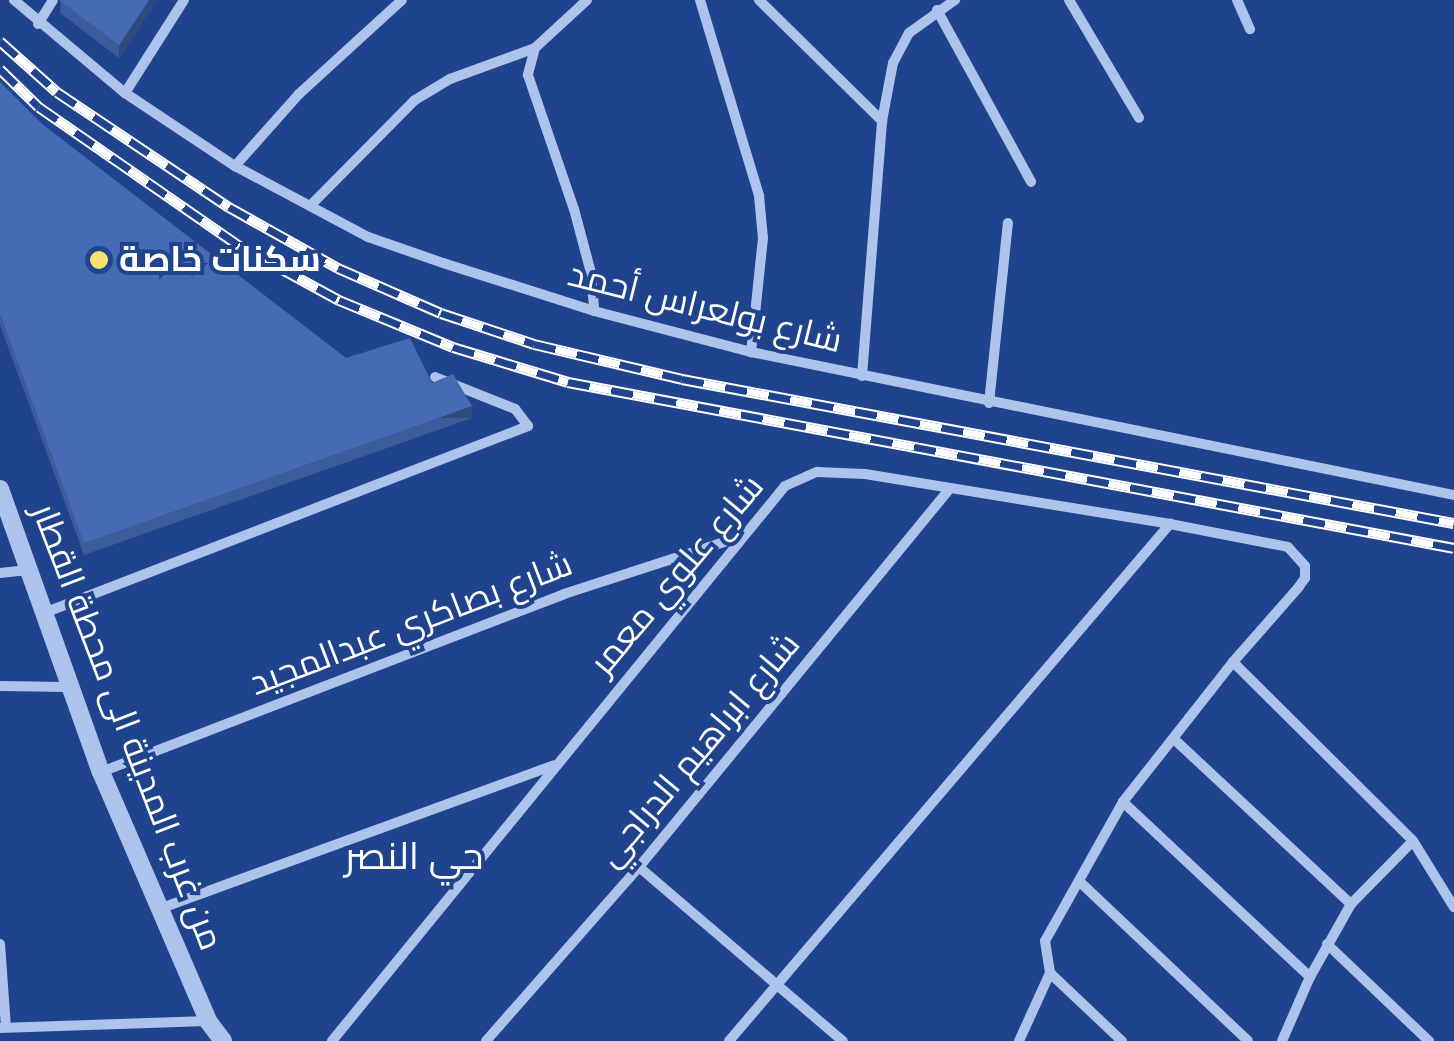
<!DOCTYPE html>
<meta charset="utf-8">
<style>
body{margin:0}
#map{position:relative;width:1454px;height:1041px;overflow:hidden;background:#20438d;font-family:"Varela Round",Cairo,sans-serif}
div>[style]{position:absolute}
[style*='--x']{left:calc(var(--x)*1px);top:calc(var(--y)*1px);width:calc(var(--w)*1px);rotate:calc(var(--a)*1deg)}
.minor>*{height:10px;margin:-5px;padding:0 5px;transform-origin:5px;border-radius:5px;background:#aec3ec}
.tertiary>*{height:18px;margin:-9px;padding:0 9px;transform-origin:9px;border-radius:9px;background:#aec3ec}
.rail>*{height:11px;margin-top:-5.5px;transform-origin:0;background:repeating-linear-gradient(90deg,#20438d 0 22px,#fff 0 44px);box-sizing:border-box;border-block:2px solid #fff}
.wall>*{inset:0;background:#3b5b9a}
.shaded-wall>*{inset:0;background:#304a7d;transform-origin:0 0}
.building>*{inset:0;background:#456ab3}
.dots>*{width:28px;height:28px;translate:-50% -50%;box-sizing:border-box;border:5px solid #20438d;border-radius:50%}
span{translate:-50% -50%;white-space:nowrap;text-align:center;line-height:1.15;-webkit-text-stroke:8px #20438d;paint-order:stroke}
.poi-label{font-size:35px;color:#fff;font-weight:700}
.left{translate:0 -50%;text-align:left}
.street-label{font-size:35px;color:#fff}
.neighbourhood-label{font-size:38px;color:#fff}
</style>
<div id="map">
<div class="minor">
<div style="--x:14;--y:0;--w:145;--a:40"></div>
<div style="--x:125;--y:93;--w:132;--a:33.6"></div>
<div style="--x:235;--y:166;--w:151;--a:28.1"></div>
<div style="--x:368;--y:237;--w:79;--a:19.1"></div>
<div style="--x:443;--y:263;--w:158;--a:17.6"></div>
<div style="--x:594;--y:311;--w:162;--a:14.6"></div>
<div style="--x:751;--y:352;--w:717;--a:11.5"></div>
<div style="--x:587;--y:0;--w:71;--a:137.3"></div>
<div style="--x:535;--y:48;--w:28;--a:105"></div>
<div style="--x:528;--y:75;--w:142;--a:71.1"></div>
<div style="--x:574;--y:209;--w:66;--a:75.1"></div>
<div style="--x:591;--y:273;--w:38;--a:85"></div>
<div style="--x:700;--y:0;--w:205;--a:73.2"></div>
<div style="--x:759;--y:196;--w:42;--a:84.6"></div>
<div style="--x:763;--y:238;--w:115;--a:96"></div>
<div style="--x:759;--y:0;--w:173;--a:44.5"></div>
<div style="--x:1069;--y:0;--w:137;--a:59.3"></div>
<div style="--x:1237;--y:0;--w:32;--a:66"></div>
<div style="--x:937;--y:10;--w:196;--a:61.3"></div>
<div style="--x:38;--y:24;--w:28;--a:-58"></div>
<div style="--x:125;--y:93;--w:110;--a:-57.6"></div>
<div style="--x:235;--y:166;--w:96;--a:-48.4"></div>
<div style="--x:299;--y:94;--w:139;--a:-42.4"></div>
<div style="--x:310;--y:206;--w:149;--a:-45.3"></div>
<div style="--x:415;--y:100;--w:41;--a:-31"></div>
<div style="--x:450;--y:79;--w:90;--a:-20"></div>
<div style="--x:862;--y:376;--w:256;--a:-85.5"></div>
<div style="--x:882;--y:121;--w:59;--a:-79.3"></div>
<div style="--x:893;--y:63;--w:34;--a:-62"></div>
<div style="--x:909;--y:33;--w:57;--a:-35.7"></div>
<div style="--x:989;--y:403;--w:181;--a:-84"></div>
<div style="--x:0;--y:573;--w:28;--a:-6"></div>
<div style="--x:44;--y:613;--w:519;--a:-21.12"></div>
<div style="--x:528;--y:426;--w:21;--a:-127"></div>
<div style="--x:515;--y:409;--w:86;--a:-158.2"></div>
<div style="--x:1233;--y:662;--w:254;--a:44.8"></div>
<div style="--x:1413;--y:841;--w:78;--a:58.2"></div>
<div style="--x:0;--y:686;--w:68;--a:0.8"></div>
<div style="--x:1175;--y:740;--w:241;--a:43"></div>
<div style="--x:101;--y:772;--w:496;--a:-21"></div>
<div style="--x:564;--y:594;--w:188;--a:-18"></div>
<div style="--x:1123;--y:802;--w:256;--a:43.1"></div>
<div style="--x:639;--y:867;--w:268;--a:40.5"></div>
<div style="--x:1080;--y:882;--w:231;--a:43.4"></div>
<div style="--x:159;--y:909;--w:420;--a:-20"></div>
<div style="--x:0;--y:944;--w:83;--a:85.9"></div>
<div style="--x:1327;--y:944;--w:141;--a:43.6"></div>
<div style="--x:1050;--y:973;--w:99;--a:43.4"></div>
<div style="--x:0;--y:1028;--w:208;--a:-1.9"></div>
<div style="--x:332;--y:1041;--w:716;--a:-50.78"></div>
<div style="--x:785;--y:486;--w:35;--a:-24"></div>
<div style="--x:817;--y:472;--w:48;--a:2.4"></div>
<div style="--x:865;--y:474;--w:309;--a:9.3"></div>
<div style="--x:1170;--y:524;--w:120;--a:11"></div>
<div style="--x:1288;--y:547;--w:25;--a:48"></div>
<div style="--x:1305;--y:566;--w:12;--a:90"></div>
<div style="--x:1305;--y:578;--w:12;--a:125"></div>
<div style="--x:1298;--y:588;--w:98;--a:131.3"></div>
<div style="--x:1233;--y:662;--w:178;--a:128.2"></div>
<div style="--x:1123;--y:802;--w:159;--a:119.3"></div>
<div style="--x:1045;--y:941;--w:32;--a:81"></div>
<div style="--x:1050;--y:973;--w:75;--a:114.5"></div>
<div style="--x:486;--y:1041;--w:232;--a:-48.7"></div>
<div style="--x:639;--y:867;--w:489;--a:-50.6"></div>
<div style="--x:729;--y:1041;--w:680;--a:-49.54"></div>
<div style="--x:1282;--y:1041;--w:70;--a:-66.4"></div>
<div style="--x:1310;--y:977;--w:84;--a:-60.7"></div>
<div style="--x:1351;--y:904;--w:88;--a:-45.5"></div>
</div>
<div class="tertiary">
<div style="--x:0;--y:489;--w:300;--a:70.4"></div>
<div style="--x:101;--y:772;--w:271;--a:66.7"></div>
<div style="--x:208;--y:1021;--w:25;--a:53"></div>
</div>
<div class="rail">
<div style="--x:0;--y:41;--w:76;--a:41.8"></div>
<div style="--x:57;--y:92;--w:207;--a:33.8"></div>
<div style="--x:229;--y:207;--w:125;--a:29.2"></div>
<div style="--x:338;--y:268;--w:112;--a:23.6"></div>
<div style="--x:441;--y:313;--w:98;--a:18.4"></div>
<div style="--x:534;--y:344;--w:152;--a:13.3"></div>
<div style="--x:682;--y:379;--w:785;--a:10.57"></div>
<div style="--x:0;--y:69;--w:54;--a:44.3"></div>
<div style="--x:39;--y:107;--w:244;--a:34.7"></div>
<div style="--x:240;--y:246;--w:113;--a:28.6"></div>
<div style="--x:339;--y:300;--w:123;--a:22.4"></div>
<div style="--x:453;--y:347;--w:120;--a:16.9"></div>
<div style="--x:568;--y:382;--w:901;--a:10.61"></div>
</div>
<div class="wall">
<div style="clip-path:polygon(61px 0,157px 0,119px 58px,60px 13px)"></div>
<div style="clip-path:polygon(0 82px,42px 124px,346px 358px,432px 383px,472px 418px,84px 555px,0 325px)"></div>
</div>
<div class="shaded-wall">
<div style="clip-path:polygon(149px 0,157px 0,119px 58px,119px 45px)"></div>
<div style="left:472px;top:406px;width:12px;height:411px;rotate:90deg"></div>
</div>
<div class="building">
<div style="clip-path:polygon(61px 0,149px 0,119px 45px,60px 1px)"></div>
<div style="clip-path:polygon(0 82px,42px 124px,346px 358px,410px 338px,432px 383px,453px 374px,472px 406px,84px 543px,0 313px)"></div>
</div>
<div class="dots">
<div style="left:99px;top:260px;background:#f9e16f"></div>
</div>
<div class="poi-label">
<span class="left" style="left:119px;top:260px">سكنات خاصة</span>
</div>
<div class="street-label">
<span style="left:705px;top:308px;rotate:14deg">شارع بولعراس أحمد</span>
<span style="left:677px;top:575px;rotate:-50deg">شارع علوي معمر</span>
<span style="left:411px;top:624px;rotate:-21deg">شارع بصاكري عبدالمجيد</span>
<span style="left:127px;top:727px;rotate:69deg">من غرب المدينة الى محطة القطار</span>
<span style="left:699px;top:750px;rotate:-50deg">شارع ابراهيم الدراجي</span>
</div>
<div class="neighbourhood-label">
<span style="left:414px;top:858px">حي النصر</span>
</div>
</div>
